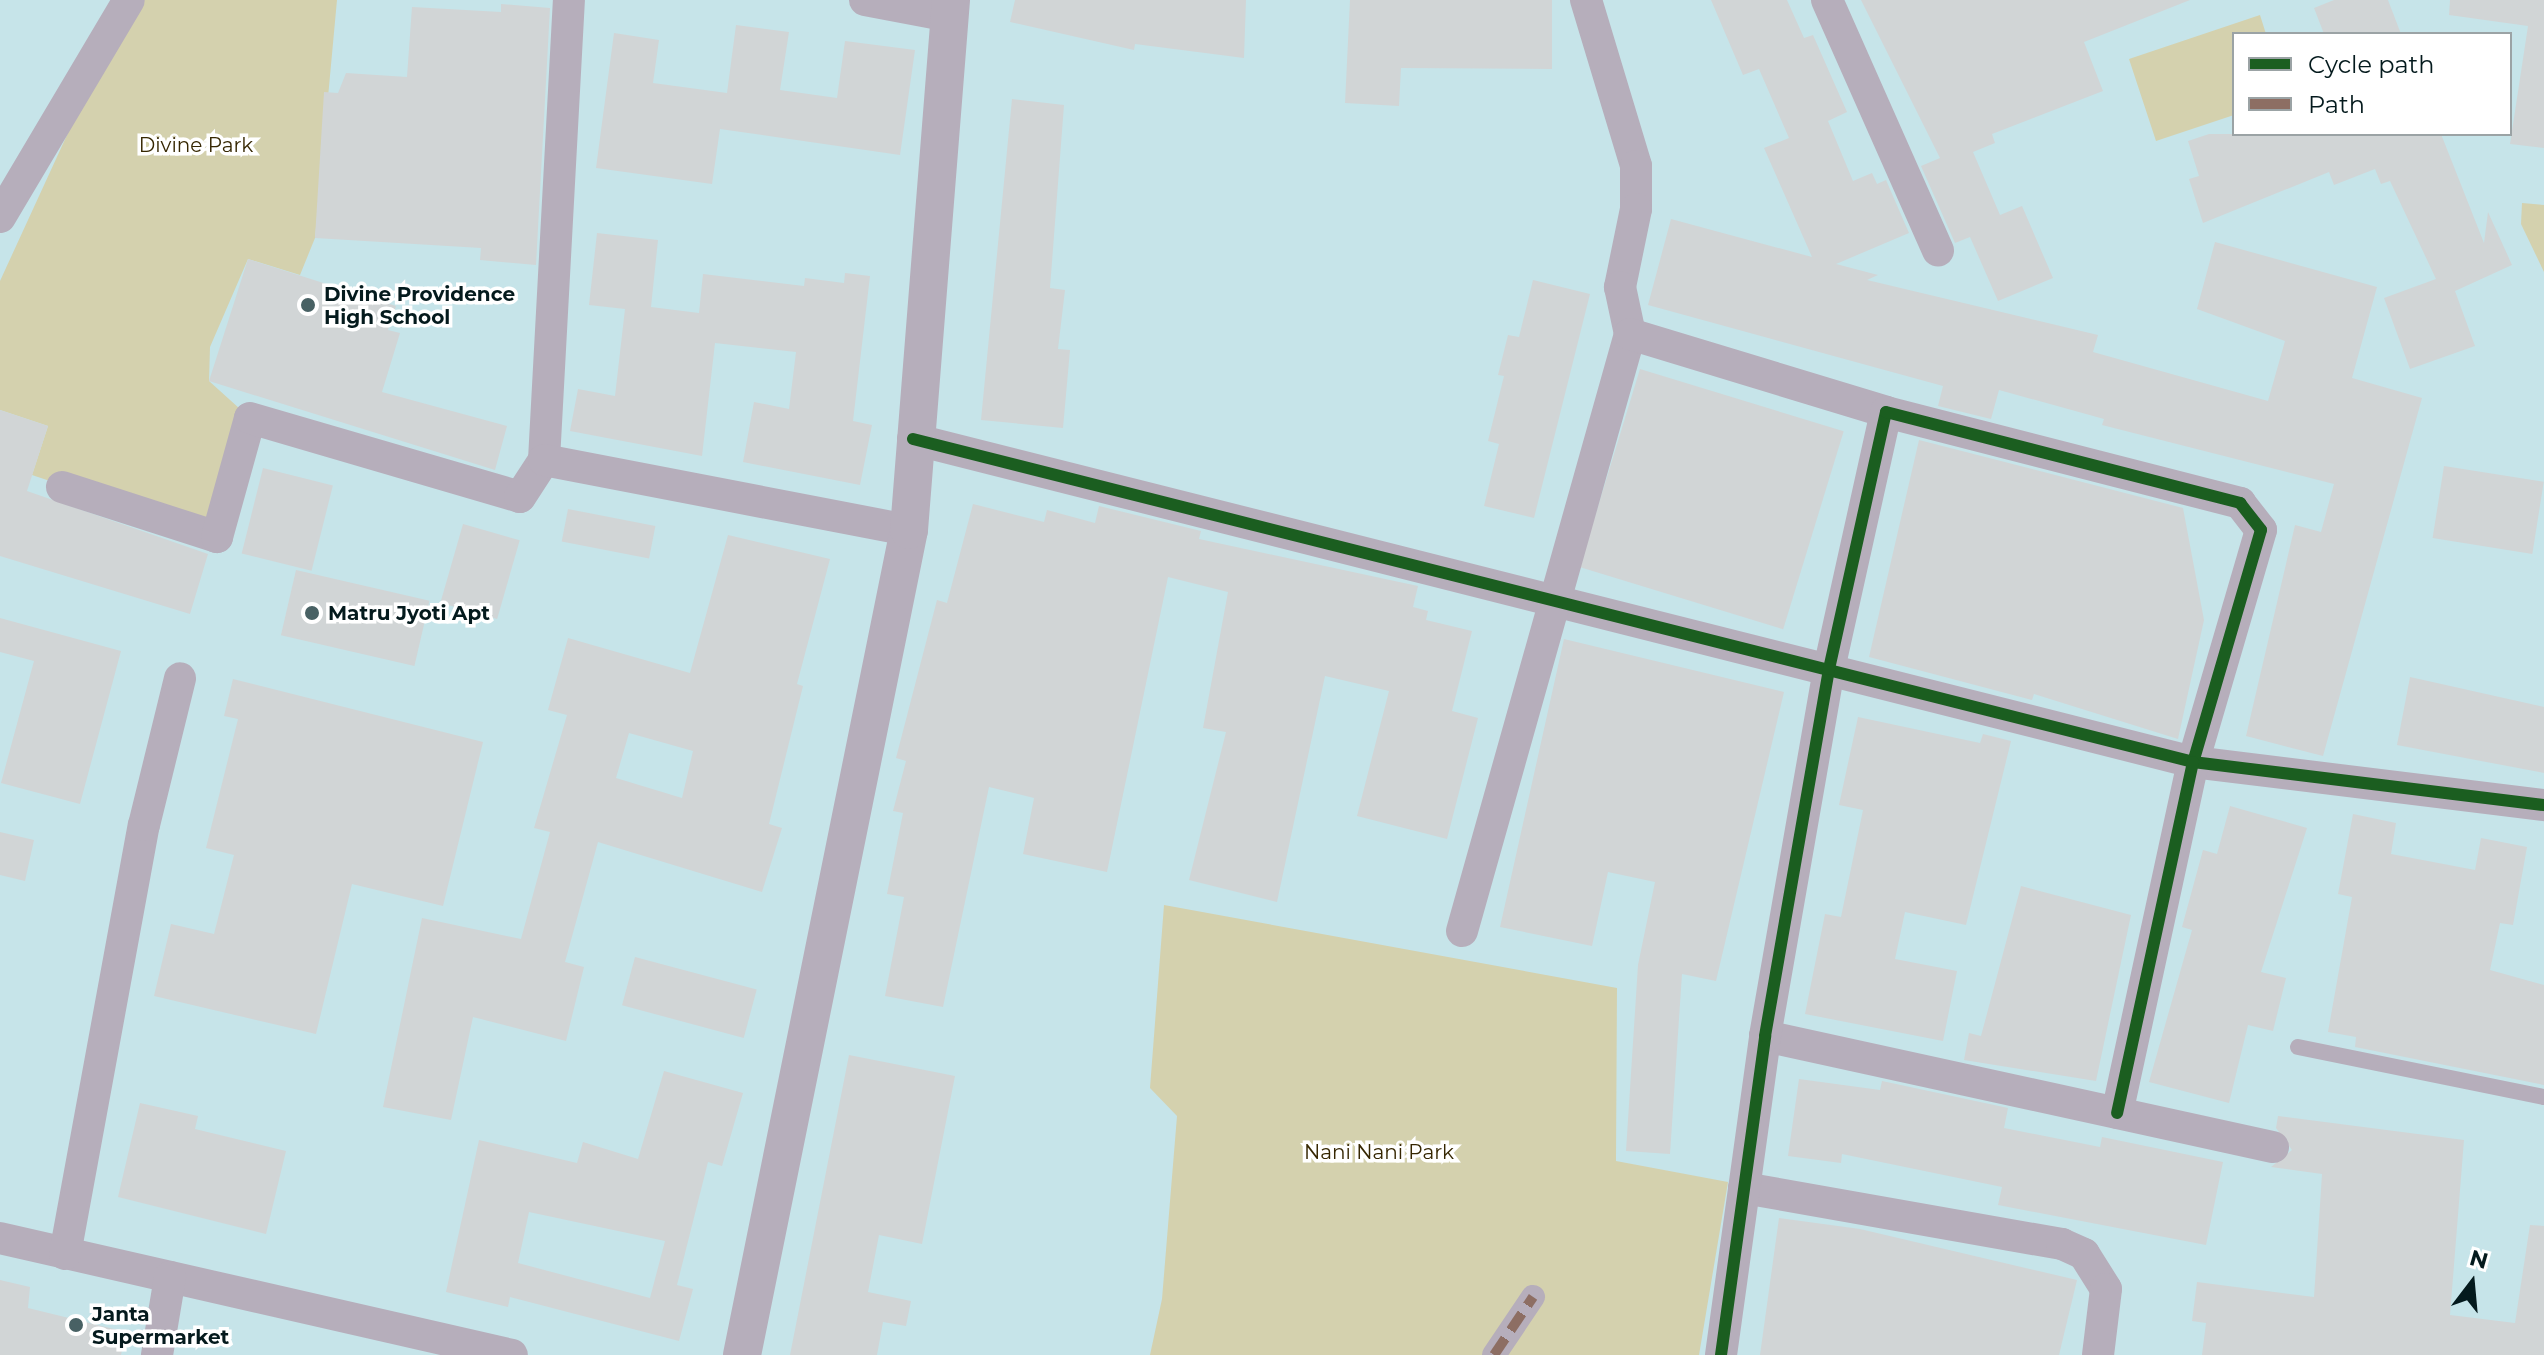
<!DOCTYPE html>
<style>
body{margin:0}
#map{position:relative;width:2544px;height:1355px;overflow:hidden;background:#c6e4e9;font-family:Montserrat,sans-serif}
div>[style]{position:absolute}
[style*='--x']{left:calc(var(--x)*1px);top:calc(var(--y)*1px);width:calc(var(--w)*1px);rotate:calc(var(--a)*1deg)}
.green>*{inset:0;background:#d4d1ae}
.building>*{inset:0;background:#d1d5d6;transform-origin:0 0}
.service>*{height:16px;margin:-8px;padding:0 8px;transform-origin:8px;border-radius:8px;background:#b6aebb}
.pedestrian>*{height:24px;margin:-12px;padding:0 12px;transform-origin:12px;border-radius:12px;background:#b6aebb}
.minor>*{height:32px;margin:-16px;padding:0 16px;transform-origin:16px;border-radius:16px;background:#b6aebb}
.tertiary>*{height:38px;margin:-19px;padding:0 19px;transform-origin:19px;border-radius:19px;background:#b6aebb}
.quiet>*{height:10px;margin-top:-5px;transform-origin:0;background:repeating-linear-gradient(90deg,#8d6e63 0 20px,transparent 0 30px)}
.cycleway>*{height:12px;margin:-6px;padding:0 6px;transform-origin:6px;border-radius:6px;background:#1b5e20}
.dots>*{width:22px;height:22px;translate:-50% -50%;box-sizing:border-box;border:4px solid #fff;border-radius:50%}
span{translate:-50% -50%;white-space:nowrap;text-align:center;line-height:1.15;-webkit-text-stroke:7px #fff;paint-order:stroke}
.park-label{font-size:20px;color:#362702}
.poi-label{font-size:20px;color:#041a1d;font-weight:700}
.left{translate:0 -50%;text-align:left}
.legend{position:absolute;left:2232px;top:32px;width:280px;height:104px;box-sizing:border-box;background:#fff;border:2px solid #9ba3a5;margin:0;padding:10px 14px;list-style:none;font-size:24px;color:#041a1d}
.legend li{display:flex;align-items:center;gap:16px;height:40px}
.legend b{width:40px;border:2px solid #9ba3a5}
.north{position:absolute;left:2432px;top:1243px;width:80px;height:80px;-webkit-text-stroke:6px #fff;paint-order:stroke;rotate:16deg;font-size:22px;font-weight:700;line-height:32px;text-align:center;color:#041a1d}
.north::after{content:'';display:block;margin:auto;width:28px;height:36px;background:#041a1d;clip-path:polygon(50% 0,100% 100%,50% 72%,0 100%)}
</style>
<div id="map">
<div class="green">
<div style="clip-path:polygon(129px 0,337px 0,315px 238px,300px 275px,248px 259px,210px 347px,209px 381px,250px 418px,217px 537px,32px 475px,48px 426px,0 410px,0 281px)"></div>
<div style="clip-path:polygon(2260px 15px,2266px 34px,2234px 34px,2234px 115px,2156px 141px,2129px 59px)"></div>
<div style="clip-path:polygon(2522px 203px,2544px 205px,2544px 272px,2521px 224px)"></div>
<div style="clip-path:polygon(1164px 905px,1617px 988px,1616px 1161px,1728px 1182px,1699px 1355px,1150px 1355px,1162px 1299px,1177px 1116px,1150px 1088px)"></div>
</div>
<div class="building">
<div style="clip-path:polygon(1015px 0,1246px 0,1244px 58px,1135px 44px,1134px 50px,1010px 22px)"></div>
<div style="clip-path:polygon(1350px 0,1552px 0,1552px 69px,1401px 68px,1399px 106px,1345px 103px)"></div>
<div style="clip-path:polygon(1711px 0,1787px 0,1804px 38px,1813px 35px,1847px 112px,1828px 121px,1853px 181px,1872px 173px,1877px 184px,1886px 180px,1909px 233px,1836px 264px,1878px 275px,1867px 280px,2098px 335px,2093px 352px,2268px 401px,2285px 341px,2197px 309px,2215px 242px,2377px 287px,2352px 378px,2422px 398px,2323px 756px,2246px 736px,2295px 525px,2321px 532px,2334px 484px,2102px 425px,2104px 419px,1999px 390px,1991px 419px,1938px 406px,1943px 386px,1648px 305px,1671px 219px,1812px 257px,1764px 148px,1789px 138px,1759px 69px,1743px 75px)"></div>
<div style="clip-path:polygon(1861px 0,2190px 0,2084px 42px,2103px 91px,1992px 134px,1995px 143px,1973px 152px,2000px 215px,2022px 206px,2053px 278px,1998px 301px,1970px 237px,1955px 243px,1921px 166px,1940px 158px)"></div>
<div style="clip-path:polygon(2334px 0,2388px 0,2401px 34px,2324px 34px,2314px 8px)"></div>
<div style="clip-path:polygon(2450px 0,2544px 0,2544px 148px,2510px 144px,2528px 26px,2449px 15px)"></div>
<div style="clip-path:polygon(501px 4px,550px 8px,536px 265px,480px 260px,481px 248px,315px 238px,324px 92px,338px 93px,346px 73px,407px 77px,412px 7px,501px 12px)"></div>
<div style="clip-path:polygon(736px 25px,789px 32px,780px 90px,837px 98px,845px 41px,915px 50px,900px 155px,720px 129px,712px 184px,596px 168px,614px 33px,659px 40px,653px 83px,727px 93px)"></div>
<div style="clip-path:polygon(1012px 99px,1064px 105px,1050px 288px,1065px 290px,1058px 349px,1070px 350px,1063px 428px,981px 420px)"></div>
<div style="clip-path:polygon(2209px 134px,2441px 134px,2484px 243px,2488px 212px,2512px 265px,2455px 291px,2475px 346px,2410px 369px,2384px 298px,2436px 279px,2390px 181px,2381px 184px,2375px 169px,2334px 185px,2329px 172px,2203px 223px,2189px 179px,2199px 176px,2188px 141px)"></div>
<div style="clip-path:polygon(597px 233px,658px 240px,651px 307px,699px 313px,703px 274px,804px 286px,805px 278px,844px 283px,845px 273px,870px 276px,853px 421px,872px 425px,860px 485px,743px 462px,754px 402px,789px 409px,796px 352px,715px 343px,702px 456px,570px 431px,578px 389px,615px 396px,625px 309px,589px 305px)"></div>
<div style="clip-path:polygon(248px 259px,396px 306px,388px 330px,400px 333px,382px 392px,507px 426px,495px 470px,209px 381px)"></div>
<div style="clip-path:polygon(1533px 280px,1590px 294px,1534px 518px,1484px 506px,1499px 444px,1488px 441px,1504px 376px,1498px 375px,1508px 335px,1519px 337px)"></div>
<div style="left:1640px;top:369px;width:213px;height:207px;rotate:17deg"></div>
<div style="clip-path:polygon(0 410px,48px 426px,27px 491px,208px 554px,190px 614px,0 556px)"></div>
<div style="clip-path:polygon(1919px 440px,2183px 508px,2204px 620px,2178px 739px,2034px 694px,2032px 700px,1869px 657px)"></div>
<div style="left:2444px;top:466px;width:101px;height:73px;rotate:9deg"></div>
<div style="left:263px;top:468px;width:72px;height:88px;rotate:14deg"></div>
<div style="clip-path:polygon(973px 504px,1044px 522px,1047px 510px,1095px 523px,1099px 506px,1201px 531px,1199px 539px,1418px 586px,1413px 607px,1428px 611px,1426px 620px,1472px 631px,1452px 711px,1478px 718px,1447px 839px,1357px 816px,1389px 691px,1325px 676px,1277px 902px,1189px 880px,1226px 732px,1203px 728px,1228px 592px,1168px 577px,1107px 872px,1023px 854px,1034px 798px,989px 787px,943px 1007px,885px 996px,904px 897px,887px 894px,903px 813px,893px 811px,906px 761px,896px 758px,937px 600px,947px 603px)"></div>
<div style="left:568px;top:509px;width:89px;height:33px;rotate:11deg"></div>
<div style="left:463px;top:524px;width:59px;height:82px;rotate:16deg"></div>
<div style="clip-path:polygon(evenodd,728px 535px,830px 559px,797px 684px,803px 686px,769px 824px,782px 828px,762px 892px,598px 842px,565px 962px,584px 967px,566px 1041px,473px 1017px,451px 1120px,383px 1107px,422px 918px,521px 939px,550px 832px,534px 828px,567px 715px,548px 710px,568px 638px,690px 673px,728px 535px,629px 733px,693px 751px,682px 798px,616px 778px,629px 733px)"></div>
<div style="left:296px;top:570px;width:137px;height:67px;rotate:13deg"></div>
<div style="clip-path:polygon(0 618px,121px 651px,80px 804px,1px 783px,34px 661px,0 652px)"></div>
<div style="clip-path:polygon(1564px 639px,1784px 692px,1716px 981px,1682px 974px,1670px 1154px,1626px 1151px,1638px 965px,1655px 882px,1608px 872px,1592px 946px,1500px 927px)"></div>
<div style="clip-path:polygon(2410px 677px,2544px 707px,2544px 773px,2397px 745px)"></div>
<div style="clip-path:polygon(233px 679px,483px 742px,443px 906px,352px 884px,316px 1034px,154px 996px,171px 924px,214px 934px,234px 855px,206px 848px,238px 719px,224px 716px)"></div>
<div style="clip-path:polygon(1858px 717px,1980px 743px,1983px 734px,2011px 741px,1966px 925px,1905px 912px,1895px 959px,1957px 971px,1943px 1041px,1805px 1014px,1825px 914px,1841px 917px,1863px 810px,1839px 805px)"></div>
<div style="clip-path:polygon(2230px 806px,2307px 828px,2261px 972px,2286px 978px,2273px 1031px,2248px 1025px,2229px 1103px,2149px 1082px,2192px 930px,2182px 927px,2203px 850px,2217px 854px)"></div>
<div style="clip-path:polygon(2353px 814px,2396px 823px,2391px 854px,2475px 870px,2481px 838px,2527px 847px,2513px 925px,2500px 923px,2490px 970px,2544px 985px,2544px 1085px,2355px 1047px,2356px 1037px,2328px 1032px,2352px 897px,2338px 894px)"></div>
<div style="clip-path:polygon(0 832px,34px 840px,25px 881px,0 875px)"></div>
<div style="clip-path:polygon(2021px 886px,2131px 915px,2096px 1081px,1964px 1060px,1969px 1033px,1981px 1036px)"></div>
<div style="left:635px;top:957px;width:126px;height:50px;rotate:15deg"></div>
<div style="clip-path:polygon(849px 1055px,955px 1076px,922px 1244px,879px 1235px,868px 1292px,911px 1301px,906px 1326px,883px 1322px,877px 1355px,790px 1355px)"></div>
<div style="clip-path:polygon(evenodd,664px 1071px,743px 1093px,722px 1166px,708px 1162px,677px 1285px,693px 1289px,679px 1341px,510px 1297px,508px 1307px,446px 1292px,479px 1140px,577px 1163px,583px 1142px,638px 1159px,664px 1071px,529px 1212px,665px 1241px,650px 1298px,518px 1263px,529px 1212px)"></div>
<div style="clip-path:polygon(1799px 1079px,1880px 1090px,1882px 1081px,2008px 1108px,2004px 1128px,2100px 1147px,2102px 1137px,2223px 1162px,2206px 1245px,1998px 1205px,2002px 1187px,1842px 1154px,1841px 1163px,1788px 1156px)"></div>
<div style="clip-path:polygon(140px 1103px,198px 1116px,195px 1129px,286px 1151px,266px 1234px,118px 1197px)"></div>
<div style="clip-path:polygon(2278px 1116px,2464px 1140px,2450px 1315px,2515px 1323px,2530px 1225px,2544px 1226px,2544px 1355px,2202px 1355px,2206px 1323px,2192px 1321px,2197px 1282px,2314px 1297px,2322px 1174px,2271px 1167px,2292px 1150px,2276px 1128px)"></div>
<div style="clip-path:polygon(1779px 1218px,1860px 1229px,2077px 1280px,2059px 1355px,1760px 1355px)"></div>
<div style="clip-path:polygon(0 1280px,30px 1287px,28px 1308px,126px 1332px,121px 1355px,0 1355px)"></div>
</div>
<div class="service">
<div style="--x:2298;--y:1047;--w:251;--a:11.5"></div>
</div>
<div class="pedestrian">
<div style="--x:1494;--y:1355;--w:70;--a:-56.1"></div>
</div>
<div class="minor">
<div style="--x:865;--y:0;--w:86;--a:10.8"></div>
<div style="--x:1586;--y:0;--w:173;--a:73.2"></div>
<div style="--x:1636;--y:166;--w:43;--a:90"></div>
<div style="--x:1636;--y:209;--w:80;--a:101.6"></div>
<div style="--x:1620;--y:287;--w:48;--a:78"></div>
<div style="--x:1827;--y:0;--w:274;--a:66.1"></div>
<div style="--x:0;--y:217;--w:252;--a:-59.3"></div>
<div style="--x:913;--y:439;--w:1320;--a:14.16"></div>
<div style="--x:2193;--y:762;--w:354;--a:7"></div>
<div style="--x:544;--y:460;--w:461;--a:-86.9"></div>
<div style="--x:62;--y:487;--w:163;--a:17.9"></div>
<div style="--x:217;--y:537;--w:123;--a:-74.5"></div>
<div style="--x:250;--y:418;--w:281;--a:16.3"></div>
<div style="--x:520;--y:497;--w:44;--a:-57"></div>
<div style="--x:544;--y:460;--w:372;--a:10.9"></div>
<div style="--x:1462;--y:931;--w:620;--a:-74.28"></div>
<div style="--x:1630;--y:334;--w:268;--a:16.9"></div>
<div style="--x:1765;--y:1036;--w:520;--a:12.33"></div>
<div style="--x:1744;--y:1188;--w:323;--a:10"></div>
<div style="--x:2062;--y:1244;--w:24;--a:24"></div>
<div style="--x:2084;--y:1254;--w:41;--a:57.8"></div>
<div style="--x:2106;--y:1289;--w:66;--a:96.9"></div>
<div style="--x:0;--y:1238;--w:525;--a:12.87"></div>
<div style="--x:65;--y:1254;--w:436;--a:-79.6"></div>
<div style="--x:144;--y:825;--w:151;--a:-76.2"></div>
<div style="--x:157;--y:1355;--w:79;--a:-80.5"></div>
<div style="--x:1721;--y:1355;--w:322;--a:-82.1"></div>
<div style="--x:1765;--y:1036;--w:373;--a:-80.1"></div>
<div style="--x:1829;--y:669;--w:263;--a:-77.5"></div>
<div style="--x:1886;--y:412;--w:366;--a:14.4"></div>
<div style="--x:2240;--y:503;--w:34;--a:52"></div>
<div style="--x:2261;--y:530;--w:242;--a:106.3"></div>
<div style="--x:2193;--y:762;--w:359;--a:102.2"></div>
</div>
<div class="tertiary">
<div style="--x:742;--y:1355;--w:842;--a:-78.56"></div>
<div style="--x:909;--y:530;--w:532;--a:-85.47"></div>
</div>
<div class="quiet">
<div style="--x:1494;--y:1355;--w:70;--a:-56.1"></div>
</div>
<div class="cycleway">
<div style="--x:913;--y:439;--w:1320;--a:14.16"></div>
<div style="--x:2193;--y:762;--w:354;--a:7"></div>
<div style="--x:1721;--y:1355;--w:322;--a:-82.1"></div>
<div style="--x:1765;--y:1036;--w:373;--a:-80.1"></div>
<div style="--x:1829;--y:669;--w:263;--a:-77.5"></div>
<div style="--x:1886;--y:412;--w:366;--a:14.4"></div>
<div style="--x:2240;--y:503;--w:34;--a:52"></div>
<div style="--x:2261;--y:530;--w:242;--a:106.3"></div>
<div style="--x:2193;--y:762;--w:359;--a:102.2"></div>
</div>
<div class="dots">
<div style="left:308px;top:305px;background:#486164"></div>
<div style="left:312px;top:613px;background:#486164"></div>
<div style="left:76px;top:1325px;background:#486164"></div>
</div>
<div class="park-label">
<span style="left:196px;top:145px">Divine Park</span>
<span style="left:1379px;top:1152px">Nani Nani Park</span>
</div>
<div class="poi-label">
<span class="left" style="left:324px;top:306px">Divine Providence<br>High School</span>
<span class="left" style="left:328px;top:613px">Matru Jyoti Apt</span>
<span class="left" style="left:92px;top:1326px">Janta<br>Supermarket</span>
</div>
<ul class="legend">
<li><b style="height:10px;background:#1b5e20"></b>Cycle path</li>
<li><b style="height:10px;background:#8d6e63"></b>Path</li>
</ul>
<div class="north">N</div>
</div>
